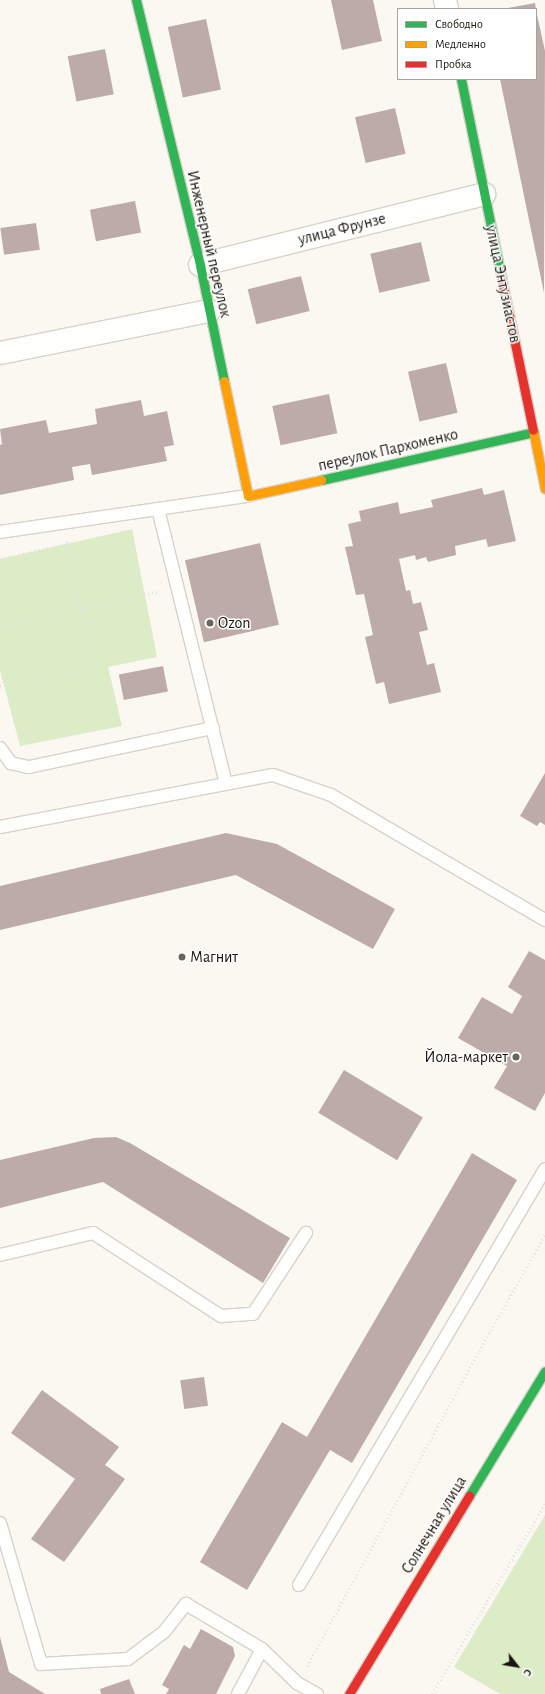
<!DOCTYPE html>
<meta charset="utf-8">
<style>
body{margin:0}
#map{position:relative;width:545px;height:1694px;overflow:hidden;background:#faf8f0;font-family:"Alegreya Sans",sans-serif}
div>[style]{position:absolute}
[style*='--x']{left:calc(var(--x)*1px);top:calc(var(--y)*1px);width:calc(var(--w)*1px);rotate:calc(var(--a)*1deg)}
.green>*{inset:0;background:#dbecc7}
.building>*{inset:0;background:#bdaba7;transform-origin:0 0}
.path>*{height:2.5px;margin-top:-1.25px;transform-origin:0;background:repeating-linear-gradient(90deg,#e3e3e0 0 1px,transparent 0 4px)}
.roads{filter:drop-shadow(1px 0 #d6d3ca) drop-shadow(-1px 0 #d6d3ca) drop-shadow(0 1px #d6d3ca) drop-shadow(0 -1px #d6d3ca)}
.lane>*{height:12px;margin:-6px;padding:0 6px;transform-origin:6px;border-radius:6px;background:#fefefd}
.street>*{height:22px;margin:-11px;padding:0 11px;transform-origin:11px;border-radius:11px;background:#fefefd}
.fast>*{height:9px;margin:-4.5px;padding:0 4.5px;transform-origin:4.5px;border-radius:4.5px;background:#30b455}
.slow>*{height:9px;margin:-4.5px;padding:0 4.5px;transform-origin:4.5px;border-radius:4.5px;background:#ff9f0a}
.jam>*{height:9px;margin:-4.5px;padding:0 4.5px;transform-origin:4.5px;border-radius:4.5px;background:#e5322d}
.dots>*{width:11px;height:11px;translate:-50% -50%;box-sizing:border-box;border:2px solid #fff;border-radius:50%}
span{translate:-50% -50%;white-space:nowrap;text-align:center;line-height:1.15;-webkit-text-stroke:3px #fff;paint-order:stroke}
.street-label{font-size:16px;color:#19160b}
.poi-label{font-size:16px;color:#19160b}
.left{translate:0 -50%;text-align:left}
.right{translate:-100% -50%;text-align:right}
.legend{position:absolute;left:397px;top:8px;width:140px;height:72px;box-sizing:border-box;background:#fff;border:1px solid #a3a29d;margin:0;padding:5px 7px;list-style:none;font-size:12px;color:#19160b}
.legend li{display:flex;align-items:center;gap:8px;height:20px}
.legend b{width:20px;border:1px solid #a3a29d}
.north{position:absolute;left:497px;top:1646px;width:40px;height:40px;-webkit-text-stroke:3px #fff;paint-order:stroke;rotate:121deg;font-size:11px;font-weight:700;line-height:16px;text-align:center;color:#19160b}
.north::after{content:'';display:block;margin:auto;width:14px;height:18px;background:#19160b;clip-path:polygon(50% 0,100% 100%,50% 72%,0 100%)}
</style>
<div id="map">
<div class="green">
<div style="clip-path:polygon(132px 529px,157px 657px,108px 667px,122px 726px,20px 746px,0 670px,0 559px)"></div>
<div style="clip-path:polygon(545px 1515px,545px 1694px,500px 1694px,454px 1667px)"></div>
</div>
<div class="building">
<div style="clip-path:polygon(331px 0,373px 0,382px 41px,342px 50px)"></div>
<div style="clip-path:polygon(535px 3px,536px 9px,509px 9px,508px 8px)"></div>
<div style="clip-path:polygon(536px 10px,545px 51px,544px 293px,500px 79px,536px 79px)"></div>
<div style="left:206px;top:19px;width:72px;height:39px;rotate:78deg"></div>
<div style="left:105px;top:49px;width:46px;height:38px;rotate:79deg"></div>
<div style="left:395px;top:108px;width:47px;height:41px;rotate:77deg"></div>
<div style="left:135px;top:201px;width:32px;height:46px;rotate:79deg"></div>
<div style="left:36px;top:223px;width:27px;height:36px;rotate:82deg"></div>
<div style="left:421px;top:242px;width:40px;height:52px;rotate:77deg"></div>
<div style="left:301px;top:276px;width:36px;height:55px;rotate:76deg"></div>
<div style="left:446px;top:363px;width:51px;height:39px;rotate:77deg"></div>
<div style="left:329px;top:394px;width:40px;height:58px;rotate:78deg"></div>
<div style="clip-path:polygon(141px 400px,144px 416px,167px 411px,174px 445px,164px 447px,167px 461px,92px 475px,90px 464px,72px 467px,74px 480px,0 495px,0 445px,2px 444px,0 429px,46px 420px,49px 433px,97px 424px,95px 409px)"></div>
<div style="clip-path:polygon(482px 488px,484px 495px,504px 490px,516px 541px,488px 547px,486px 539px,455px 546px,456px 555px,428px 562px,426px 557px,416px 560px,415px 555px,399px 559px,406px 591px,410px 590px,413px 604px,421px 602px,428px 630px,419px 632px,427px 665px,434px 663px,441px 692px,389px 704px,384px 682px,376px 684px,365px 637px,373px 635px,364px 594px,356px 595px,345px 547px,353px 546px,348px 524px,361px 521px,359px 511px,398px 502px,400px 514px,433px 507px,431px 500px)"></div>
<div style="left:260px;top:543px;width:84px;height:77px;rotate:77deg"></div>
<div style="left:163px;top:666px;width:26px;height:45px;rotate:79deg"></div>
<div style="clip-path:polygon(545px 773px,545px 825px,540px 822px,537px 826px,520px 816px)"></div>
<div style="clip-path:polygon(226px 833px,277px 844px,395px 909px,373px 949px,236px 875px,0 930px,0 886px)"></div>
<div style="clip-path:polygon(529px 951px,545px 960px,545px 1093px,535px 1111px,494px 1088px,507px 1066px,458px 1038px,482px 997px,512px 1014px,522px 996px,508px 987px)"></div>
<div style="left:344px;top:1070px;width:92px;height:50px;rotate:31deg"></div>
<div style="clip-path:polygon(116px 1137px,130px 1143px,290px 1238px,263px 1283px,103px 1182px,0 1208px,0 1160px,94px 1138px)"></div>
<div style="clip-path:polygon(472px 1153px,517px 1180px,352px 1463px,330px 1450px,247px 1590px,200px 1562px,282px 1422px,307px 1437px)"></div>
<div style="left:204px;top:1377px;width:29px;height:24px;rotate:82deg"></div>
<div style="clip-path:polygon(42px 1390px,119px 1447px,105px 1465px,125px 1479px,64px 1562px,31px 1539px,75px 1479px,11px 1433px)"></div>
<div style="clip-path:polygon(201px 1629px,233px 1647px,235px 1656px,216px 1694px,166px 1694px,169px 1689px,162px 1685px,184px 1645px,190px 1649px)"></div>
<div style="clip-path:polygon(0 1637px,9px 1672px,45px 1694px,0 1694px)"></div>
<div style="clip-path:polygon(129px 1679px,135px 1694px,101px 1694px,100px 1689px)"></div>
</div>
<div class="path">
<div style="--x:128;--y:532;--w:57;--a:79.9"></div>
<div style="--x:138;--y:588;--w:9;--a:41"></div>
<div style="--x:0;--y:559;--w:76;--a:-12.9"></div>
<div style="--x:0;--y:627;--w:164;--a:-12.7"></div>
<div style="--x:0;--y:662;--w:23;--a:80"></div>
<div style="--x:4;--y:685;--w:91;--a:-10.8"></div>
<div style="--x:93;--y:668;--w:130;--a:-101.6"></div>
<div style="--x:0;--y:686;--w:4;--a:-14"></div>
<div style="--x:307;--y:1666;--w:359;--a:-61.4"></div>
<div style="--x:479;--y:1351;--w:133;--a:-60.4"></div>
<div style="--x:432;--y:1694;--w:221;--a:-59.3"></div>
</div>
<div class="roads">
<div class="lane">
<div style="--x:158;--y:509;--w:282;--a:76.1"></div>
<div style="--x:0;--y:532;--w:251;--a:-8.3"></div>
<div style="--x:0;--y:748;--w:19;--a:54"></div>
<div style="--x:11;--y:763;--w:18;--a:13"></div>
<div style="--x:29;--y:767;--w:188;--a:-12"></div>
<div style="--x:0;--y:827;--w:278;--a:-10.8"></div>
<div style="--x:273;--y:775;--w:61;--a:19"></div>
<div style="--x:331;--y:795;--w:248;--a:30.3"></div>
<div style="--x:0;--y:1255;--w:96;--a:-13.3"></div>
<div style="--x:93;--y:1233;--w:153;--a:33"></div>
<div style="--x:221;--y:1316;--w:32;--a:-4"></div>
<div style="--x:253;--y:1314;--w:97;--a:-56.8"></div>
<div style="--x:0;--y:1523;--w:147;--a:73.8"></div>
<div style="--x:41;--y:1664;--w:87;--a:-3.3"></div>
<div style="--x:128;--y:1659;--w:45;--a:-36.9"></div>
<div style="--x:164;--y:1632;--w:36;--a:-52"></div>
<div style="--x:186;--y:1604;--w:88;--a:30.6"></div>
<div style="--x:262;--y:1649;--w:49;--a:44.2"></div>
<div style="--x:297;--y:1683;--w:23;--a:29"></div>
<div style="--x:299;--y:1585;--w:483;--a:-59.4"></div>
<div style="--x:238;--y:1694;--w:51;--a:-61.9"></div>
</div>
<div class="street">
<div style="--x:445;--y:0;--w:9;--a:77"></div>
<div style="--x:200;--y:265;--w:293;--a:-14"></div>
<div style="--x:0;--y:353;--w:213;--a:-11.4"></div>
</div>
<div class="fast">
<div style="--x:136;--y:0;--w:273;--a:76.4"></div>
<div style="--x:200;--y:265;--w:118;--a:78.3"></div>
<div style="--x:461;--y:79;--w:201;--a:78.5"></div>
<div style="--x:321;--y:480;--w:218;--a:-12.7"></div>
<div style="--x:469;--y:1496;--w:146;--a:-58.7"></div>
</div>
<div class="slow">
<div style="--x:224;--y:381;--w:117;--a:78.2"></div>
<div style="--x:248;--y:496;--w:75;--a:-12.4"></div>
<div style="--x:533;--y:430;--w:60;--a:78.5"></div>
</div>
<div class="jam">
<div style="--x:501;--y:276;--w:157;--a:78.3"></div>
<div style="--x:349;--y:1694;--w:232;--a:-58.8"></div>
</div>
</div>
<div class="dots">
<div style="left:210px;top:623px;background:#68655b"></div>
<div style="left:182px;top:957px;background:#68655b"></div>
<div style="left:516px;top:1057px;background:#68655b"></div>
</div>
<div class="street-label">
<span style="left:342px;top:229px;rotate:-14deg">улица Фрунзе</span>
<span style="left:209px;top:244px;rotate:77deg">Инженерный переулок</span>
<span style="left:503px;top:284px;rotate:78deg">улица Энтузиастов</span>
<span style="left:388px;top:450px;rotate:-13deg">переулок Пархоменко</span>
<span style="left:434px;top:1525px;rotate:-59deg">Солнечная улица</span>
</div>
<div class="poi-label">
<span class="left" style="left:218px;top:623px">Ozon</span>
<span class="left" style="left:190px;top:957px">Магнит</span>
<span class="right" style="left:508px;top:1057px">Йола-маркет</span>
</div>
<ul class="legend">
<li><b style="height:5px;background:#30b455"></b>Свободно</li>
<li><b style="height:5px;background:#ff9f0a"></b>Медленно</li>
<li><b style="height:5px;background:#e5322d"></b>Пробка</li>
</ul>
<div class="north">С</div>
</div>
